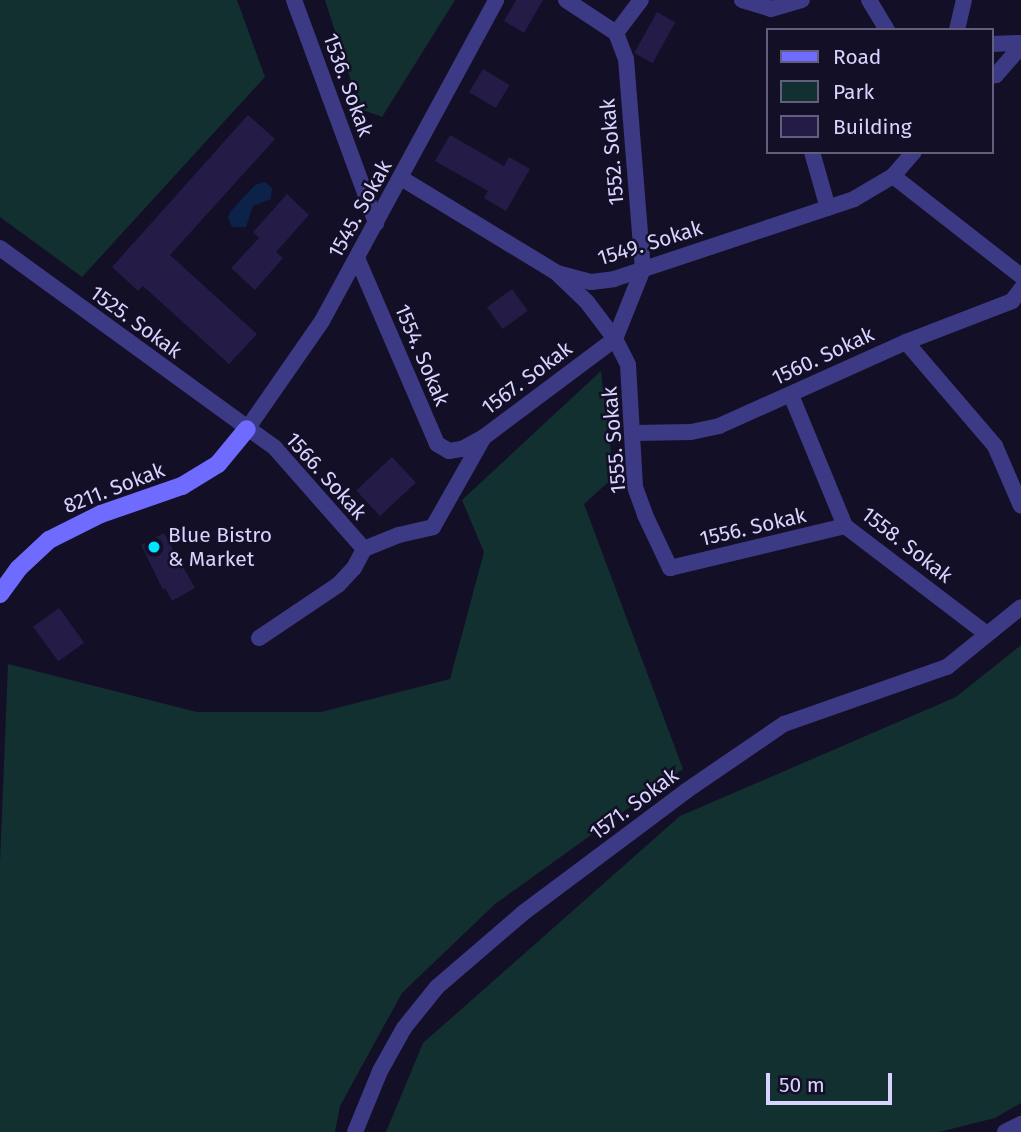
<!DOCTYPE html>
<style>
body{margin:0}
#map{position:relative;width:1021px;height:1132px;overflow:hidden;background:#130f26;font-family:"Fira Sans",sans-serif}
div>[style]{position:absolute}
[style*='--x']{left:calc(var(--x)*1px);top:calc(var(--y)*1px);width:calc(var(--w)*1px);rotate:calc(var(--a)*1deg)}
.green>*{inset:0;background:#12302f}
.water>*{inset:0;background:#0c2248}
.building>*{inset:0;background:#241b47;transform-origin:0 0}
.street>*{height:16px;margin:-8px;padding:0 8px;transform-origin:8px;border-radius:8px;background:#3d3a85}
.secondary>*{height:18px;margin:-9px;padding:0 9px;transform-origin:9px;border-radius:9px;background:#6f6bff}
.dots>*{width:19px;height:19px;translate:-50% -50%;box-sizing:border-box;border:4px solid #130f26;border-radius:50%}
span{translate:-50% -50%;white-space:nowrap;text-align:center;line-height:1.15;-webkit-text-stroke:5px #130f26;paint-order:stroke}
.street-label{font-size:21px;color:#d9d4ff}
.poi-label{font-size:21px;color:#d9d4ff}
.left{translate:0 -50%;text-align:left}
.legend{position:absolute;left:766px;top:28px;width:228px;height:126px;box-sizing:border-box;background:#130f26;border:2px solid #625e7d;margin:0;padding:9px 12px;list-style:none;font-size:21px;color:#d9d4ff}
.legend li{display:flex;align-items:center;gap:14px;height:35px}
.legend b{width:35px;border:2px solid #625e7d}
.scale{position:absolute;left:766px;top:1073px;width:126px;height:32px;box-sizing:border-box;border:4px solid #d9d4ff;border-top:0;padding-left:9px;font-size:21px;line-height:24px;white-space:nowrap;color:#d9d4ff;-webkit-text-stroke:5px #130f26;paint-order:stroke}
</style>
<div id="map">
<div class="green">
<div style="clip-path:polygon(0 0,237px 0,265px 77px,82px 277px,0 217px)"></div>
<div style="clip-path:polygon(325px 0,455px 0,382px 117px,360px 109px)"></div>
<div style="clip-path:polygon(601px 371px,614px 477px,584px 504px,683px 769px,495px 904px,402px 993px,340px 1106px,335px 1132px,0 1132px,0 863px,8px 664px,197px 712px,321px 712px,450px 679px,484px 552px,462px 500px)"></div>
<div style="clip-path:polygon(1021px 645px,1021px 1103px,995px 1118px,939px 1132px,386px 1132px,423px 1043px,680px 816px,956px 697px)"></div>
</div>
<div class="water">
<div style="clip-path:polygon(265px 182px,272px 188px,271px 199px,253px 206px,246px 227px,232px 227px,228px 218px,230px 212px,255px 185px)"></div>
</div>
<div class="building">
<div style="clip-path:polygon(516px 0,543px 0,524px 33px,504px 21px)"></div>
<div style="left:657px;top:12px;width:21px;height:47px;rotate:29deg"></div>
<div style="left:483px;top:69px;width:31px;height:27px;rotate:31deg"></div>
<div style="clip-path:polygon(248px 115px,275px 139px,170px 255px,257px 334px,229px 364px,143px 286px,138px 291px,112px 267px)"></div>
<div style="clip-path:polygon(450px 135px,504px 166px,509px 157px,530px 169px,506px 211px,484px 198px,488px 191px,435px 161px)"></div>
<div style="clip-path:polygon(287px 194px,309px 215px,276px 252px,283px 258px,255px 290px,231px 268px,259px 238px,253px 232px)"></div>
<div style="left:512px;top:289px;width:27px;height:31px;rotate:54deg"></div>
<div style="left:392px;top:457px;width:35px;height:49px;rotate:47deg"></div>
<div style="clip-path:polygon(164px 533px,195px 588px,172px 601px,165px 588px,163px 590px,141px 545px)"></div>
<div style="left:59px;top:608px;width:43px;height:32px;rotate:54deg"></div>
</div>
<div class="street">
<div style="--x:294;--y:0;--w:238;--a:69.8"></div>
<div style="--x:566;--y:0;--w:60;--a:33.4"></div>
<div style="--x:616;--y:33;--w:41;--a:-52.9"></div>
<div style="--x:742;--y:0;--w:30;--a:17"></div>
<div style="--x:771;--y:9;--w:32;--a:-16"></div>
<div style="--x:869;--y:0;--w:35;--a:59"></div>
<div style="--x:957;--y:30;--w:31;--a:-77"></div>
<div style="--x:616;--y:33;--w:28;--a:69"></div>
<div style="--x:626;--y:59;--w:211;--a:85.4"></div>
<div style="--x:643;--y:269;--w:75;--a:111.8"></div>
<div style="--x:615;--y:339;--w:29;--a:63"></div>
<div style="--x:628;--y:365;--w:122;--a:86.7"></div>
<div style="--x:635;--y:487;--w:30;--a:70"></div>
<div style="--x:645;--y:515;--w:59;--a:64.7"></div>
<div style="--x:670;--y:568;--w:180;--a:-13.5"></div>
<div style="--x:991;--y:44;--w:30;--a:-2"></div>
<div style="--x:991;--y:76;--w:5;--a:-11"></div>
<div style="--x:996;--y:75;--w:38;--a:-49"></div>
<div style="--x:812;--y:152;--w:58;--a:74.1"></div>
<div style="--x:893;--y:176;--w:162;--a:38"></div>
<div style="--x:401;--y:178;--w:183;--a:31.3"></div>
<div style="--x:557;--y:273;--w:35;--a:15"></div>
<div style="--x:591;--y:282;--w:23;--a:-7"></div>
<div style="--x:614;--y:279;--w:253;--a:-18.4"></div>
<div style="--x:854;--y:199;--w:45;--a:-30.5"></div>
<div style="--x:893;--y:176;--w:32;--a:-49"></div>
<div style="--x:0;--y:248;--w:340;--a:36"></div>
<div style="--x:275;--y:448;--w:135;--a:48.6"></div>
<div style="--x:364;--y:549;--w:38;--a:-22"></div>
<div style="--x:399;--y:535;--w:35;--a:-13"></div>
<div style="--x:433;--y:527;--w:103;--a:-60.5"></div>
<div style="--x:357;--y:258;--w:202;--a:66.7"></div>
<div style="--x:437;--y:444;--w:14;--a:30"></div>
<div style="--x:449;--y:451;--w:13;--a:-9"></div>
<div style="--x:462;--y:449;--w:25;--a:-29"></div>
<div style="--x:484;--y:437;--w:164;--a:-36.8"></div>
<div style="--x:615;--y:339;--w:46;--a:-127.1"></div>
<div style="--x:587;--y:302;--w:39;--a:-136"></div>
<div style="--x:906;--y:342;--w:137;--a:49.4"></div>
<div style="--x:995;--y:446;--w:65;--a:66.6"></div>
<div style="--x:791;--y:395;--w:142;--a:67.6"></div>
<div style="--x:845;--y:526;--w:178;--a:37.3"></div>
<div style="--x:247;--y:429;--w:131;--a:-55.2"></div>
<div style="--x:322;--y:321;--w:365;--a:-61.5"></div>
<div style="--x:634;--y:433;--w:57;--a:-1"></div>
<div style="--x:691;--y:432;--w:29;--a:-12"></div>
<div style="--x:719;--y:426;--w:205;--a:-24.2"></div>
<div style="--x:906;--y:342;--w:114;--a:-21.1"></div>
<div style="--x:1012;--y:301;--w:15;--a:-53"></div>
<div style="--x:259;--y:638;--w:95;--a:-33.9"></div>
<div style="--x:338;--y:585;--w:23;--a:-47"></div>
<div style="--x:354;--y:568;--w:21;--a:-62"></div>
<div style="--x:355;--y:1132;--w:66;--a:-67.7"></div>
<div style="--x:380;--y:1071;--w:49;--a:-60.8"></div>
<div style="--x:404;--y:1028;--w:53;--a:-51.2"></div>
<div style="--x:437;--y:987;--w:113;--a:-40.7"></div>
<div style="--x:523;--y:913;--w:204;--a:-36.8"></div>
<div style="--x:686;--y:791;--w:119;--a:-34.4"></div>
<div style="--x:784;--y:724;--w:173;--a:-19.3"></div>
<div style="--x:947;--y:667;--w:95;--a:-39"></div>
<div style="--x:1005;--y:1132;--w:18;--a:-27"></div>
</div>
<div class="secondary">
<div style="--x:0;--y:594;--w:32;--a:-54"></div>
<div style="--x:19;--y:568;--w:41;--a:-43"></div>
<div style="--x:49;--y:540;--w:58;--a:-26.6"></div>
<div style="--x:101;--y:514;--w:86;--a:-19.1"></div>
<div style="--x:182;--y:486;--w:42;--a:-31.4"></div>
<div style="--x:218;--y:464;--w:45;--a:-50.4"></div>
</div>
<div class="dots">
<div style="left:154px;top:547px;background:#00e5ff"></div>
</div>
<div class="street-label">
<span style="left:348px;top:85px;rotate:70deg">1536. Sokak</span>
<span style="left:612px;top:152px;rotate:-95deg">1552. Sokak</span>
<span style="left:360px;top:209px;rotate:-61deg">1545. Sokak</span>
<span style="left:650px;top:243px;rotate:-17deg">1549. Sokak</span>
<span style="left:136px;top:322px;rotate:36deg">1525. Sokak</span>
<span style="left:422px;top:355px;rotate:67deg">1554. Sokak</span>
<span style="left:823px;top:356px;rotate:-25deg">1560. Sokak</span>
<span style="left:527px;top:378px;rotate:-37deg">1567. Sokak</span>
<span style="left:614px;top:440px;rotate:-95deg">1555. Sokak</span>
<span style="left:326px;top:476px;rotate:48deg">1566. Sokak</span>
<span style="left:114px;top:488px;rotate:-21deg">8211. Sokak</span>
<span style="left:753px;top:527px;rotate:-13deg">1556. Sokak</span>
<span style="left:907px;top:545px;rotate:38deg">1558. Sokak</span>
<span style="left:634px;top:804px;rotate:-37deg">1571. Sokak</span>
</div>
<div class="poi-label">
<span class="left" style="left:168px;top:547px">Blue Bistro<br>&amp; Market</span>
</div>
<ul class="legend">
<li><b style="height:9px;background:#6f6bff"></b>Road</li>
<li><b style="height:19px;background:#12302f"></b>Park</li>
<li><b style="height:19px;background:#241b47"></b>Building</li>
</ul>
<div class="scale">50 m</div>
</div>
